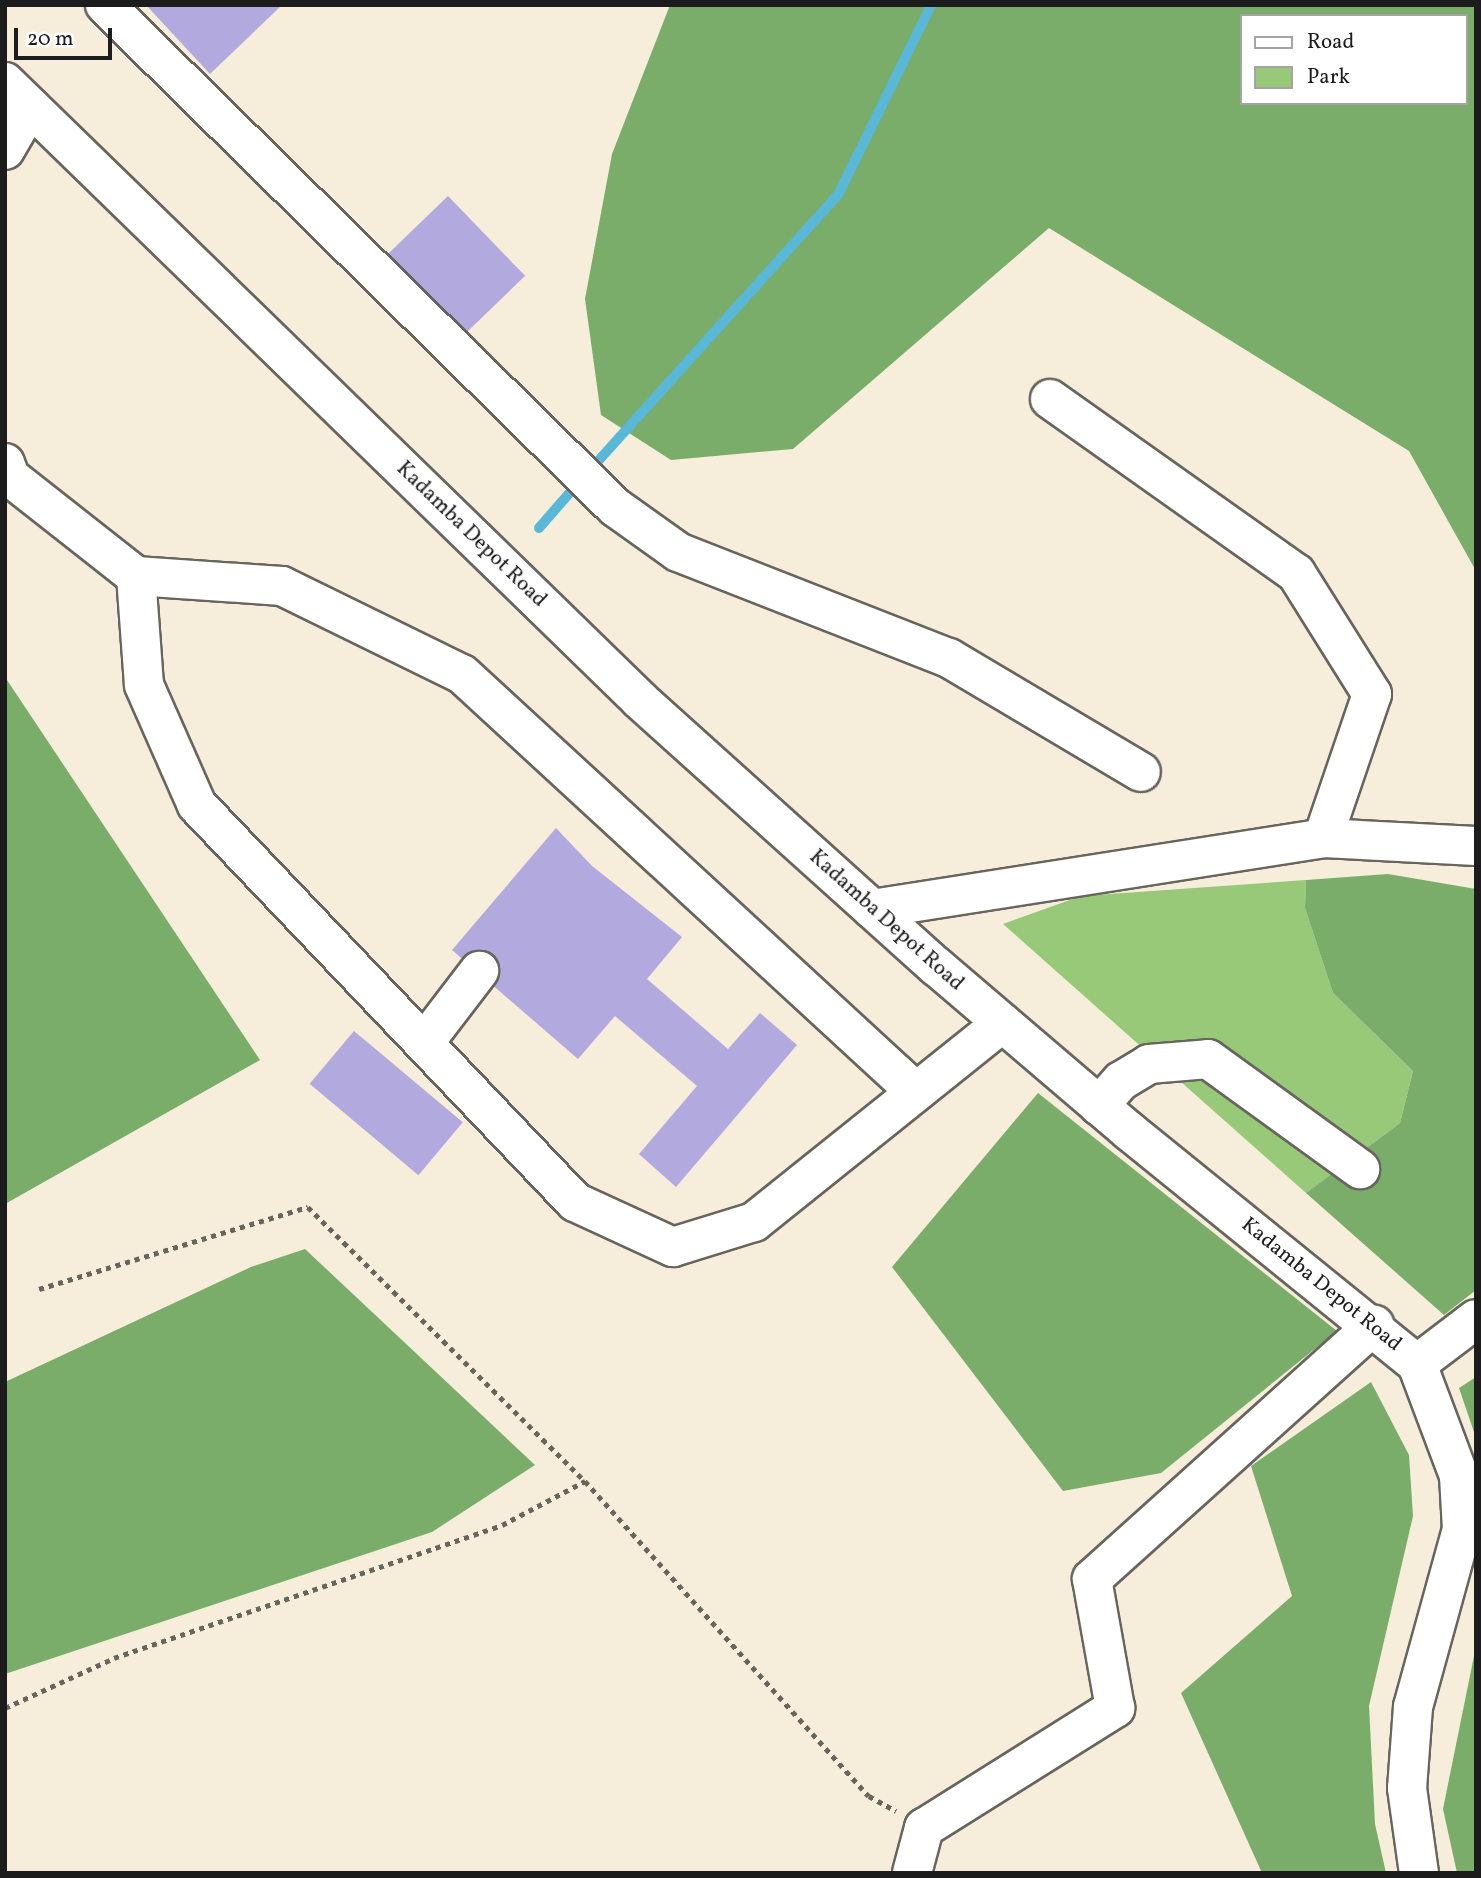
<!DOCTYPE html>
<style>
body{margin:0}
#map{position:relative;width:1481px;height:1878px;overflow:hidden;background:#f6edda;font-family:Vollkorn,serif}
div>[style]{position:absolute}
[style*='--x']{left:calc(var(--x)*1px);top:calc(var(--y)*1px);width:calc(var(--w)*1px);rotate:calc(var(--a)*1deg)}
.green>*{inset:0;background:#98c979}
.forest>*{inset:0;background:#7aad69}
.stream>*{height:10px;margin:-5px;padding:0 5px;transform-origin:5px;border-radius:5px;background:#59b7d7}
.building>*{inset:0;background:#b2a9de;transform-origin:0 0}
.path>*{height:4.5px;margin-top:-2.25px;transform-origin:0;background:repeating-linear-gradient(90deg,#68655e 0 5px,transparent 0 10px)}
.roads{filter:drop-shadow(2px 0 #68655e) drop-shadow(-2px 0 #68655e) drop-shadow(0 2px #68655e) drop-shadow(0 -2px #68655e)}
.minor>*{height:38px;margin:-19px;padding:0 19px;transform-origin:19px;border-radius:19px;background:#fff}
span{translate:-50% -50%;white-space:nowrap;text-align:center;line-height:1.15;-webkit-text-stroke:6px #fff;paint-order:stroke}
.street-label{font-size:21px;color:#1c1c1c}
.frame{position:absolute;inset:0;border:7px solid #1c1c1c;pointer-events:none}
.legend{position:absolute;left:1240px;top:14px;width:228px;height:91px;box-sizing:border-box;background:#fff;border:2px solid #a4a4a4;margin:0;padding:9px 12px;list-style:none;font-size:21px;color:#1c1c1c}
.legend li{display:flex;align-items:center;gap:14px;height:35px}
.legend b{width:35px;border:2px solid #a4a4a4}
.scale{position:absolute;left:14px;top:28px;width:98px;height:32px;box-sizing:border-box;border:4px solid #1c1c1c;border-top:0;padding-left:9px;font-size:21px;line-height:24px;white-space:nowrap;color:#1c1c1c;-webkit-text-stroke:5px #fff;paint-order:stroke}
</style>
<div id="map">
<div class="green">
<div style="clip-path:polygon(1306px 880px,1305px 908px,1333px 993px,1413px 1071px,1400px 1123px,1306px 1193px,1003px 924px,1081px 896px)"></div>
</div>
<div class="forest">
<div style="clip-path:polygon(evenodd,670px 5px,1476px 5px,1476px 571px,1409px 451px,1049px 228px,793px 449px,671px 460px,601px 415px,585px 299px,612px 154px,670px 5px,1241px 16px,1465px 16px,1465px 103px,1241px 103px,1241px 16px)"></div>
<div style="clip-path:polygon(5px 677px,260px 1060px,5px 1204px)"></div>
<div style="clip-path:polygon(1388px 874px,1476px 889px,1476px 1290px,1444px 1315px,1306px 1193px,1400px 1123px,1413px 1071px,1333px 993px,1305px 908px,1306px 880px)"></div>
<div style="clip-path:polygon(1038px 1093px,1337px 1331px,1161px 1473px,1063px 1491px,892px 1267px)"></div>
<div style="clip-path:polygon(305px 1249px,535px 1465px,432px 1532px,5px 1674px,5px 1382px,251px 1267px)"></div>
<div style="clip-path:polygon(1476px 1377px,1476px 1438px,1459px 1388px)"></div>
<div style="clip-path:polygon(1371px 1382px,1409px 1455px,1413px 1516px,1369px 1706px,1375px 1824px,1386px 1873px,1262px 1873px,1181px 1693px,1292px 1596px,1251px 1466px)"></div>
<div style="clip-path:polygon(1476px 1646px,1476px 1873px,1457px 1873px,1443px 1809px)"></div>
</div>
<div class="stream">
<div style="--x:590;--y:470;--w:370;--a:-48"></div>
<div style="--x:838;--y:195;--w:212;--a:-63.9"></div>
<div style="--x:539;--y:528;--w:62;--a:-48.9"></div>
</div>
<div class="building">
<div style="clip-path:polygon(146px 5px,282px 5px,210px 74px)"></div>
<div style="left:448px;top:196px;width:111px;height:88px;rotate:46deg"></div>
<div style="clip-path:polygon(556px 828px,592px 866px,682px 937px,647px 979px,728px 1049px,760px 1013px,797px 1045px,676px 1187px,639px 1154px,697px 1086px,615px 1016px,578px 1059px,452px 950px)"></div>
<div style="left:354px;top:1031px;width:142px;height:69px;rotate:40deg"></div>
</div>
<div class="path">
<div style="--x:39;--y:1289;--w:281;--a:-17"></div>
<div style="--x:308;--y:1207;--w:390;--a:44.7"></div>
<div style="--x:585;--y:1481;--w:424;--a:48"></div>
<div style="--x:869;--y:1796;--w:31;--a:29"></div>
<div style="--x:5;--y:1708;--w:120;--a:-24.6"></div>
<div style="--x:114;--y:1658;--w:410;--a:-18.9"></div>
<div style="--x:502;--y:1525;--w:94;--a:-27.9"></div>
</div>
<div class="roads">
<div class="minor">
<div style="--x:105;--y:5;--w:716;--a:44.55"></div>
<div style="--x:615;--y:507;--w:77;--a:35.5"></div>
<div style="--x:678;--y:552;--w:291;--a:21.4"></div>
<div style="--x:949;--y:658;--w:223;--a:30.7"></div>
<div style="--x:5;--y:82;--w:886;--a:44.22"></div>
<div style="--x:640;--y:700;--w:399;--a:42"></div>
<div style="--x:937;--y:967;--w:253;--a:40.5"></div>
<div style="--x:1129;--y:1131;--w:370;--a:39"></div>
<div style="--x:1417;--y:1364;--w:120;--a:69.4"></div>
<div style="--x:1459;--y:1476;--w:53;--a:86.8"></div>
<div style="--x:1462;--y:1529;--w:185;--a:105.4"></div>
<div style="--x:1413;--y:1707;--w:81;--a:94.2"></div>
<div style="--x:1407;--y:1788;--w:86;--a:82"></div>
<div style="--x:5;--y:150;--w:50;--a:-59.8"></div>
<div style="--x:1050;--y:399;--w:301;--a:35.3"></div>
<div style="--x:1296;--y:573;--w:143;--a:57.9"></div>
<div style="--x:1372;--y:694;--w:152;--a:108.8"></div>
<div style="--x:5;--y:463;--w:15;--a:70"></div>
<div style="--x:10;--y:477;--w:160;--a:38.2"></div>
<div style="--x:136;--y:576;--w:109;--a:85.8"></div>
<div style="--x:144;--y:685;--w:131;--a:66.2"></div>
<div style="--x:197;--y:805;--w:548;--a:46.4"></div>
<div style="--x:575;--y:1202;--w:108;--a:24.7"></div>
<div style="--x:673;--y:1247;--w:85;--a:-17.2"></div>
<div style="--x:754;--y:1222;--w:318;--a:-38.7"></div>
<div style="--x:136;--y:576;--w:146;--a:3.9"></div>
<div style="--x:282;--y:586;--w:200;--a:26.1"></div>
<div style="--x:462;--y:674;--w:617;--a:42.64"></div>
<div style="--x:872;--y:909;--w:457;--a:-8.9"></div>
<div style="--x:1323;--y:838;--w:153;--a:3"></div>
<div style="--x:424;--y:1043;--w:91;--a:-52.6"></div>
<div style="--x:1099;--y:1106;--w:33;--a:-49"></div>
<div style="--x:1121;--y:1081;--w:33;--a:-31"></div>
<div style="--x:1149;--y:1064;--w:59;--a:-4.8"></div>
<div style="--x:1208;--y:1059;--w:188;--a:35.9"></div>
<div style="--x:1417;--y:1364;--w:74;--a:-37.3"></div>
<div style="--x:912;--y:1873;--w:47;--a:-75.1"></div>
<div style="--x:924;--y:1828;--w:226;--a:-32.1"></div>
<div style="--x:1115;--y:1708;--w:131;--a:-100.1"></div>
<div style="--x:1092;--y:1579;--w:380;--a:-42"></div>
</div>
</div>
<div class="street-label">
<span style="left:471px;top:535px;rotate:44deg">Kadamba Depot Road</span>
<span style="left:886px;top:921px;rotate:42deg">Kadamba Depot Road</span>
<span style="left:1321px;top:1285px;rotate:39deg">Kadamba Depot Road</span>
</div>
<div class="frame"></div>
<ul class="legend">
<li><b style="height:9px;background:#fff"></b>Road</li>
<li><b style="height:19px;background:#98c979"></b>Park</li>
</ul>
<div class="scale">20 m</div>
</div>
